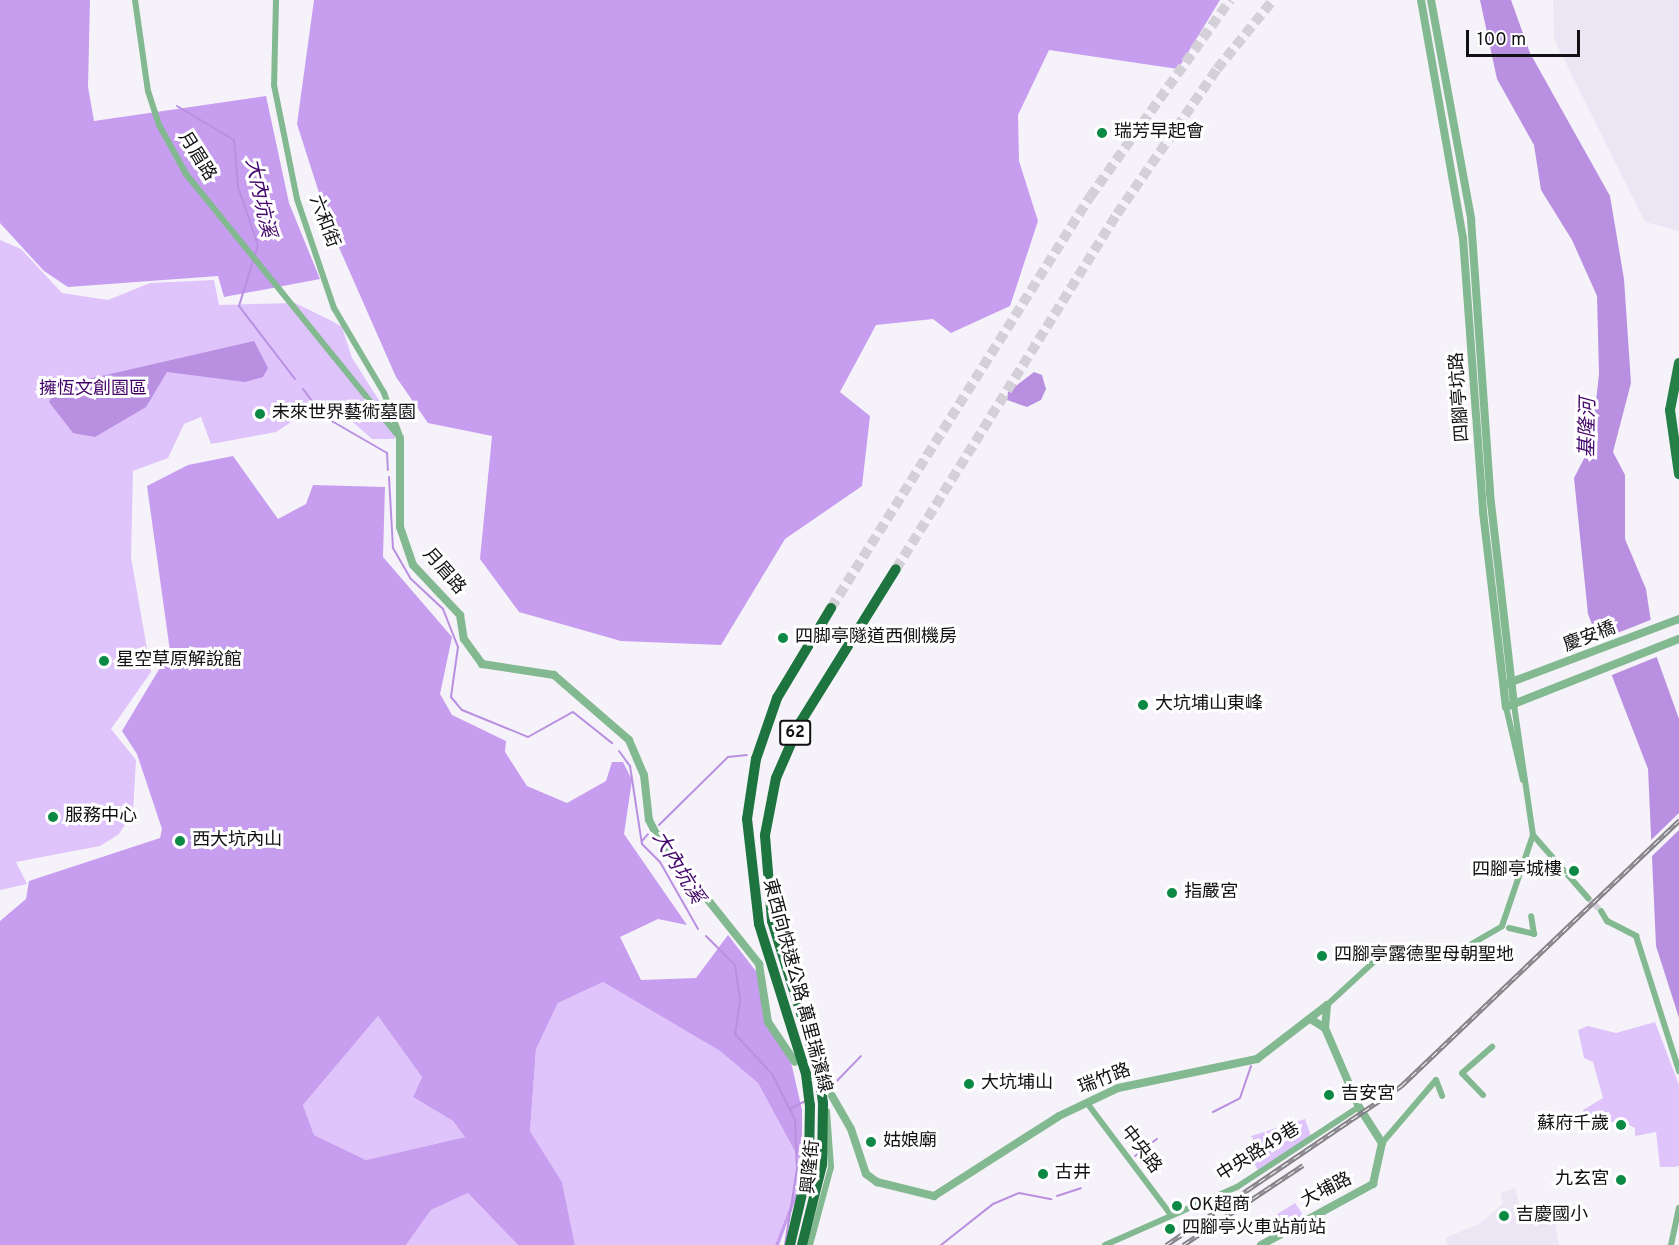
<!DOCTYPE html>
<meta charset="utf-8">
<style>
body{margin:0}
#map{position:relative;width:1679px;height:1245px;overflow:hidden;background:#f6f2fa;font-family:Overpass,"Noto Sans TC",sans-serif}
div>[style]{position:absolute}
[style*='--x']{left:calc(var(--x)*1px);top:calc(var(--y)*1px);width:calc(var(--w)*1px);rotate:calc(var(--a)*1deg)}
.built>*{inset:0;background:#ece5f4}
.green>*{inset:0;background:#dec4fa}
.forest>*{inset:0;background:#c69def}
.water>*{inset:0;background:#b990e1}
.pier>*{inset:0;background:#f6f2fa}
.stream>*{height:2px;margin:-1px;padding:0 1px;transform-origin:1px;border-radius:1px;background:#b990e1}
.minor-tunnel>*{height:6px;margin-top:-3px;transform-origin:0;background:repeating-linear-gradient(90deg,#d4d0d7 0 6px,transparent 0 9px)}
.trunk-tunnel>*{height:10px;margin-top:-5px;transform-origin:0;background:repeating-linear-gradient(90deg,#d4d0d7 0 10px,transparent 0 15px)}
.minor>*{height:6px;margin:-3px;padding:0 3px;transform-origin:3px;border-radius:3px;background:#83b990}
.tertiary>*{height:8px;margin:-4px;padding:0 4px;transform-origin:4px;border-radius:4px;background:#83b990}
.primary>*{height:10px;margin:-5px;padding:0 5px;transform-origin:5px;border-radius:5px;background:#248046}
.trunk>*{height:10px;margin:-5px;padding:0 5px;transform-origin:5px;border-radius:5px;background:#1e743e}
.rail>*{height:4.5px;margin-top:-2.25px;transform-origin:0;background:repeating-linear-gradient(90deg,#fff 0 7px,#858287 0 14px);box-sizing:border-box;border-block:2px solid #858287}
.trunk-bridge>*{height:10px;margin:-5px;padding:0 5px;transform-origin:5px;border-radius:5px;background:#1e743e}
.dots>*{width:16px;height:16px;translate:-50% -50%;box-sizing:border-box;border:3px solid #fff;border-radius:50%}
span{translate:-50% -50%;white-space:nowrap;text-align:center;line-height:1.15;-webkit-text-stroke:6px #fff;paint-order:stroke}
.shield-label span{padding:2px 4px;background:#fff;border:2px solid;border-radius:4px;-webkit-text-stroke-width:0}
.shield-label{font-size:16px;color:#111012;font-weight:700}
.poi-label{font-size:18px;color:#111012}
.left{translate:0 -50%;text-align:left}
.right{translate:-100% -50%;text-align:right}
.street-label{font-size:18px;color:#111012}
.park-label{font-size:18px;color:#430368}
.water-label{font-size:20px;color:#46096c;font-style:italic}
.scale{position:absolute;left:1466px;top:30px;width:114px;height:27px;box-sizing:border-box;border:3px solid #111012;border-top:0;padding-left:8px;font-size:18px;line-height:21px;white-space:nowrap;color:#111012;-webkit-text-stroke:4px #fff;paint-order:stroke}
</style>
<div id="map">
<div class="built">
<div style="clip-path:polygon(1553px 0,1679px 0,1679px 231px,1645px 222px,1554px 39px)"></div>
<div style="clip-path:polygon(1515px 1188px,1523px 1220px,1554px 1217px,1559px 1245px,1448px 1245px,1445px 1238px,1479px 1224px,1503px 1203px,1500px 1193px)"></div>
</div>
<div class="green">
<div style="clip-path:polygon(0 240px,21px 249px,62px 293px,108px 300px,150px 283px,214px 280px,219px 305px,295px 303px,332px 321px,342px 327px,352px 358px,386px 411px,395px 439px,372px 439px,338px 409px,314px 407px,276px 432px,211px 444px,201px 417px,184px 424px,168px 458px,133px 471px,131px 557px,151px 672px,111px 729px,136px 760px,133px 812px,119px 834px,100px 846px,16px 862px,27px 884px,0 890px)"></div>
<div style="clip-path:polygon(603px 982px,720px 1051px,758px 1083px,799px 1159px,800px 1180px,775px 1245px,575px 1245px,562px 1182px,530px 1131px,536px 1049px,558px 1003px)"></div>
<div style="clip-path:polygon(378px 1016px,422px 1077px,413px 1097px,453px 1121px,465px 1137px,366px 1160px,314px 1135px,303px 1105px)"></div>
<div style="clip-path:polygon(1655px 1022px,1679px 1085px,1679px 1166px,1674px 1167px,1660px 1167px,1656px 1132px,1635px 1136px,1635px 1128px,1621px 1121px,1586px 1125px,1583px 1110px,1603px 1098px,1593px 1062px,1584px 1058px,1578px 1030px,1588px 1026px,1616px 1033px)"></div>
<div style="clip-path:polygon(1305px 1119px,1311px 1136px,1258px 1170px,1254px 1163px,1261px 1152px,1251px 1136px)"></div>
<div style="clip-path:polygon(468px 1193px,518px 1245px,406px 1245px,431px 1210px)"></div>
<div style="clip-path:polygon(1295px 1203px,1303px 1215px,1267px 1235px,1261px 1224px)"></div>
</div>
<div class="forest">
<div style="clip-path:polygon(0 0,90px 0,88px 87px,94px 121px,266px 96px,289px 203px,320px 279px,224px 297px,218px 276px,68px 287px,44px 271px,0 223px)"></div>
<div style="clip-path:polygon(314px 0,1220px 0,1178px 69px,1049px 50px,1018px 115px,1019px 161px,1038px 221px,1010px 306px,951px 333px,933px 319px,876px 325px,840px 392px,870px 416px,862px 486px,785px 539px,721px 645px,621px 641px,519px 612px,480px 559px,492px 436px,428px 423px,396px 377px,330px 227px,297px 124px)"></div>
<div style="clip-path:polygon(evenodd,233px 456px,278px 519px,306px 504px,313px 485px,385px 487px,383px 557px,452px 637px,440px 694px,452px 715px,506px 741px,505px 752px,527px 786px,567px 803px,606px 781px,612px 762px,623px 762px,632px 780px,624px 834px,687px 925px,658px 919px,620px 937px,641px 980px,696px 978px,728px 935px,762px 979px,765px 1022px,791px 1062px,802px 1110px,802px 1183px,779px 1245px,775px 1245px,800px 1180px,799px 1159px,758px 1083px,720px 1051px,603px 982px,558px 1003px,536px 1049px,530px 1131px,562px 1182px,575px 1245px,518px 1245px,468px 1193px,431px 1210px,406px 1245px,0 1245px,0 921px,26px 899px,29px 881px,160px 838px,162px 829px,137px 754px,122px 731px,170px 651px,147px 486px,188px 465px,233px 456px,378px 1016px,422px 1077px,413px 1097px,453px 1121px,465px 1137px,366px 1160px,314px 1135px,303px 1105px,378px 1016px)"></div>
</div>
<div class="water">
<div style="clip-path:polygon(1480px 0,1511px 0,1530px 53px,1610px 196px,1624px 279px,1631px 383px,1613px 452px,1625px 475px,1625px 539px,1646px 589px,1656px 655px,1679px 719px,1679px 1018px,1656px 946px,1648px 769px,1588px 614px,1574px 478px,1591px 445px,1599px 374px,1597px 296px,1572px 240px,1541px 190px,1534px 145px,1497px 79px)"></div>
<div style="clip-path:polygon(254px 341px,268px 368px,263px 377px,245px 382px,167px 372px,146px 407px,95px 437px,73px 433px,49px 402px,58px 386px)"></div>
<div style="clip-path:polygon(1034px 372px,1042px 375px,1046px 389px,1041px 400px,1027px 407px,1007px 400px,1008px 392px)"></div>
</div>
<div class="pier">
<div style="clip-path:polygon(1653px 619px,1659px 656px,1607px 677px,1597px 641px)"></div>
<div style="clip-path:polygon(1679px 813px,1679px 830px,1649px 859px,1648px 843px)"></div>
</div>
<div class="stream">
<div style="--x:177;--y:106;--w:66;--a:30.8"></div>
<div style="--x:234;--y:140;--w:47;--a:85.1"></div>
<div style="--x:238;--y:187;--w:61;--a:71"></div>
<div style="--x:258;--y:245;--w:64;--a:107.3"></div>
<div style="--x:239;--y:306;--w:92;--a:52.5"></div>
<div style="--x:303;--y:389;--w:34;--a:53"></div>
<div style="--x:323;--y:416;--w:74;--a:30"></div>
<div style="--x:387;--y:453;--w:17;--a:87"></div>
<div style="--x:389;--y:477;--w:71;--a:86.8"></div>
<div style="--x:393;--y:548;--w:34;--a:60"></div>
<div style="--x:410;--y:578;--w:45;--a:43.2"></div>
<div style="--x:443;--y:609;--w:41;--a:68.5"></div>
<div style="--x:458;--y:647;--w:50;--a:98"></div>
<div style="--x:451;--y:697;--w:17;--a:50"></div>
<div style="--x:462;--y:710;--w:71;--a:22.2"></div>
<div style="--x:528;--y:737;--w:51;--a:-29.1"></div>
<div style="--x:573;--y:712;--w:50;--a:38.5"></div>
<div style="--x:619;--y:751;--w:19;--a:54"></div>
<div style="--x:630;--y:766;--w:79;--a:81.3"></div>
<div style="--x:642;--y:844;--w:25;--a:45"></div>
<div style="--x:660;--y:862;--w:77;--a:60.4"></div>
<div style="--x:659;--y:825;--w:97;--a:-44.6"></div>
<div style="--x:728;--y:757;--w:19;--a:-6"></div>
<div style="--x:642;--y:841;--w:9;--a:-49"></div>
<div style="--x:706;--y:936;--w:41;--a:45"></div>
<div style="--x:735;--y:965;--w:37;--a:82"></div>
<div style="--x:740;--y:1002;--w:32;--a:99"></div>
<div style="--x:735;--y:1034;--w:54;--a:47.2"></div>
<div style="--x:772;--y:1074;--w:51;--a:63.4"></div>
<div style="--x:795;--y:1120;--w:49;--a:87.7"></div>
<div style="--x:797;--y:1169;--w:77;--a:99"></div>
<div style="--x:831;--y:1087;--w:43;--a:-45.9"></div>
<div style="--x:790;--y:1109;--w:17;--a:-28"></div>
<div style="--x:1213;--y:1112;--w:30;--a:-27"></div>
<div style="--x:1240;--y:1098;--w:34;--a:-71"></div>
<div style="--x:1135;--y:1156;--w:28;--a:-38"></div>
<div style="--x:1057;--y:1196;--w:25;--a:-18"></div>
<div style="--x:941;--y:1245;--w:66;--a:-38.3"></div>
<div style="--x:993;--y:1204;--w:28;--a:-23"></div>
<div style="--x:1019;--y:1193;--w:33;--a:11"></div>
</div>
<div class="minor-tunnel">
<div style="--x:1588;--y:898;--w:18;--a:45"></div>
</div>
<div class="trunk-tunnel">
<div style="--x:896;--y:569;--w:418;--a:-58.1"></div>
<div style="--x:1117;--y:214;--w:176;--a:-55.4"></div>
<div style="--x:1217;--y:69;--w:89;--a:-50.9"></div>
<div style="--x:831;--y:608;--w:486;--a:-57.8"></div>
<div style="--x:1090;--y:197;--w:242;--a:-54.6"></div>
</div>
<div class="minor">
<div style="--x:135;--y:0;--w:92;--a:81.9"></div>
<div style="--x:148;--y:91;--w:36;--a:72"></div>
<div style="--x:159;--y:125;--w:56;--a:61.1"></div>
<div style="--x:186;--y:174;--w:340;--a:51"></div>
<div style="--x:276;--y:0;--w:85;--a:91.3"></div>
<div style="--x:274;--y:85;--w:116;--a:78.6"></div>
<div style="--x:297;--y:199;--w:115;--a:71.3"></div>
<div style="--x:334;--y:308;--w:99;--a:59.5"></div>
<div style="--x:384;--y:393;--w:46;--a:69.6"></div>
<div style="--x:1514;--y:705;--w:131;--a:81.7"></div>
<div style="--x:1533;--y:835;--w:84;--a:48.9"></div>
<div style="--x:1506;--y:707;--w:75;--a:76.9"></div>
<div style="--x:1601;--y:911;--w:12;--a:59"></div>
<div style="--x:1607;--y:921;--w:33;--a:27"></div>
<div style="--x:1636;--y:936;--w:142;--a:72.3"></div>
<div style="--x:1509;--y:928;--w:26;--a:13"></div>
<div style="--x:1534;--y:934;--w:18;--a:-99"></div>
<div style="--x:1327;--y:1005;--w:71;--a:-42.7"></div>
<div style="--x:1379;--y:957;--w:90;--a:-7"></div>
<div style="--x:1468;--y:946;--w:39;--a:-30"></div>
<div style="--x:1502;--y:926;--w:96;--a:-71.2"></div>
<div style="--x:1483;--y:1095;--w:30;--a:-134"></div>
<div style="--x:1462;--y:1073;--w:40;--a:-41"></div>
<div style="--x:1087;--y:1103;--w:140;--a:53.1"></div>
<div style="--x:1382;--y:1143;--w:83;--a:-49.4"></div>
<div style="--x:1436;--y:1080;--w:17;--a:69"></div>
<div style="--x:810;--y:1245;--w:81;--a:-74.9"></div>
<div style="--x:831;--y:1167;--w:56;--a:-94.1"></div>
<div style="--x:1105;--y:1245;--w:144;--a:-23.7"></div>
<div style="--x:1237;--y:1187;--w:146;--a:-33.3"></div>
<div style="--x:1671;--y:1245;--w:38;--a:-78"></div>
</div>
<div class="tertiary">
<div style="--x:1421;--y:0;--w:242;--a:80"></div>
<div style="--x:1463;--y:238;--w:275;--a:85.8"></div>
<div style="--x:1483;--y:512;--w:196;--a:83.3"></div>
<div style="--x:1506;--y:707;--w:186;--a:-21.5"></div>
<div style="--x:1431;--y:0;--w:223;--a:79.6"></div>
<div style="--x:1471;--y:219;--w:276;--a:86"></div>
<div style="--x:1490;--y:494;--w:212;--a:83.5"></div>
<div style="--x:400;--y:438;--w:89;--a:90"></div>
<div style="--x:400;--y:527;--w:40;--a:71.1"></div>
<div style="--x:413;--y:565;--w:69;--a:46.8"></div>
<div style="--x:460;--y:615;--w:24;--a:81"></div>
<div style="--x:464;--y:639;--w:31;--a:54"></div>
<div style="--x:482;--y:664;--w:73;--a:8.7"></div>
<div style="--x:554;--y:675;--w:99;--a:40.9"></div>
<div style="--x:629;--y:740;--w:38;--a:67"></div>
<div style="--x:644;--y:775;--w:45;--a:83.7"></div>
<div style="--x:649;--y:820;--w:18;--a:63"></div>
<div style="--x:657;--y:836;--w:164;--a:51.4"></div>
<div style="--x:759;--y:964;--w:59;--a:81.2"></div>
<div style="--x:768;--y:1022;--w:48;--a:56"></div>
<div style="--x:1506;--y:684;--w:185;--a:-20.6"></div>
<div style="--x:1325;--y:1028;--w:23;--a:-85"></div>
<div style="--x:832;--y:1096;--w:38;--a:60"></div>
<div style="--x:851;--y:1129;--w:47;--a:71.6"></div>
<div style="--x:866;--y:1174;--w:14;--a:36"></div>
<div style="--x:877;--y:1182;--w:59;--a:13.8"></div>
<div style="--x:934;--y:1196;--w:148;--a:-32.6"></div>
<div style="--x:1059;--y:1116;--w:65;--a:-25.4"></div>
<div style="--x:1118;--y:1088;--w:142;--a:-11.8"></div>
<div style="--x:1257;--y:1059;--w:88;--a:-37.6"></div>
<div style="--x:1261;--y:1245;--w:128;--a:-28.6"></div>
<div style="--x:1373;--y:1184;--w:42;--a:-77.6"></div>
<div style="--x:1382;--y:1143;--w:43;--a:-122.6"></div>
<div style="--x:1359;--y:1107;--w:86;--a:-113.3"></div>
<div style="--x:1325;--y:1028;--w:15;--a:-148"></div>
</div>
<div class="primary">
<div style="--x:1679;--y:363;--w:48;--a:100.8"></div>
<div style="--x:1670;--y:410;--w:65;--a:82"></div>
</div>
<div class="trunk">
<div style="--x:772;--y:921;--w:86;--a:-94.7"></div>
<div style="--x:765;--y:835;--w:58;--a:-79.1"></div>
<div style="--x:776;--y:778;--w:60;--a:-66.4"></div>
<div style="--x:800;--y:723;--w:181;--a:-58.1"></div>
<div style="--x:759;--y:924;--w:106;--a:-96.5"></div>
<div style="--x:747;--y:819;--w:61;--a:-81.5"></div>
<div style="--x:756;--y:759;--w:65;--a:-71"></div>
<div style="--x:777;--y:698;--w:105;--a:-59"></div>
</div>
<div class="rail">
<div style="--x:1166;--y:1245;--w:284;--a:-34.1"></div>
<div style="--x:1401;--y:1086;--w:385;--a:-43.7"></div>
<div style="--x:1183;--y:1245;--w:144;--a:-33.7"></div>
</div>
<div class="trunk-bridge">
<div style="--x:772;--y:921;--w:157;--a:72.6"></div>
<div style="--x:819;--y:1071;--w:32;--a:83"></div>
<div style="--x:823;--y:1103;--w:62;--a:90.9"></div>
<div style="--x:822;--y:1165;--w:82;--a:104"></div>
<div style="--x:759;--y:924;--w:157;--a:72.6"></div>
<div style="--x:806;--y:1074;--w:31;--a:83"></div>
<div style="--x:810;--y:1105;--w:59;--a:91"></div>
<div style="--x:809;--y:1164;--w:83;--a:103.2"></div>
</div>
<div class="dots">
<div style="left:1102px;top:133px;background:#0c8944"></div>
<div style="left:260px;top:414px;background:#0c8944"></div>
<div style="left:783px;top:638px;background:#0c8944"></div>
<div style="left:104px;top:661px;background:#0c8944"></div>
<div style="left:1143px;top:705px;background:#0c8944"></div>
<div style="left:53px;top:817px;background:#0c8944"></div>
<div style="left:180px;top:841px;background:#0c8944"></div>
<div style="left:1574px;top:871px;background:#0c8944"></div>
<div style="left:1172px;top:893px;background:#0c8944"></div>
<div style="left:1322px;top:956px;background:#0c8944"></div>
<div style="left:969px;top:1084px;background:#0c8944"></div>
<div style="left:1329px;top:1095px;background:#0c8944"></div>
<div style="left:1621px;top:1125px;background:#0c8944"></div>
<div style="left:871px;top:1142px;background:#0c8944"></div>
<div style="left:1043px;top:1174px;background:#0c8944"></div>
<div style="left:1621px;top:1180px;background:#0c8944"></div>
<div style="left:1177px;top:1206px;background:#0c8944"></div>
<div style="left:1504px;top:1216px;background:#0c8944"></div>
<div style="left:1170px;top:1229px;background:#0c8944"></div>
</div>
<div class="shield-label">
<span style="left:795px;top:733px">62</span>
</div>
<div class="poi-label">
<span class="left" style="left:1114px;top:133px">瑞芳早起會</span>
<span class="left" style="left:272px;top:414px">未來世界藝術墓園</span>
<span class="left" style="left:795px;top:638px">四脚亭隧道西側機房</span>
<span class="left" style="left:116px;top:661px">星空草原解說館</span>
<span class="left" style="left:1155px;top:705px">大坑埔山東峰</span>
<span class="left" style="left:65px;top:817px">服務中心</span>
<span class="left" style="left:192px;top:841px">西大坑內山</span>
<span class="right" style="left:1562px;top:871px">四腳亭城樓</span>
<span class="left" style="left:1184px;top:893px">指嚴宮</span>
<span class="left" style="left:1334px;top:956px">四腳亭露德聖母朝聖地</span>
<span class="left" style="left:981px;top:1084px">大坑埔山</span>
<span class="left" style="left:1341px;top:1095px">吉安宮</span>
<span class="right" style="left:1609px;top:1125px">蘇府千歲</span>
<span class="left" style="left:883px;top:1142px">姑娘廟</span>
<span class="left" style="left:1055px;top:1174px">古井</span>
<span class="right" style="left:1609px;top:1180px">九玄宮</span>
<span class="left" style="left:1189px;top:1206px">OK超商</span>
<span class="left" style="left:1516px;top:1216px">吉慶國小</span>
<span class="left" style="left:1182px;top:1229px">四腳亭火車站前站</span>
</div>
<div class="street-label">
<span style="left:196px;top:157px;rotate:58deg">月眉路</span>
<span style="left:323px;top:222px;rotate:69deg">六和街</span>
<span style="left:1461px;top:397px;rotate:-94deg">四腳亭坑路</span>
<span style="left:443px;top:572px;rotate:49deg">月眉路</span>
<span style="left:1590px;top:638px;rotate:-21deg">慶安橋</span>
<span style="left:796px;top:986px;rotate:75deg">東西向快速公路 萬里瑞濱線</span>
<span style="left:1105px;top:1080px;rotate:-21deg">瑞竹路</span>
<span style="left:1140px;top:1150px;rotate:53deg">中央路</span>
<span style="left:1259px;top:1153px;rotate:-32deg">中央路49巷</span>
<span style="left:812px;top:1167px;rotate:-85deg">興隆街</span>
<span style="left:1327px;top:1191px;rotate:-27deg">大埔路</span>
</div>
<div class="park-label">
<span style="left:93px;top:390px">擁恆文創園區</span>
</div>
<div class="water-label">
<span style="left:259px;top:198px;rotate:78deg">大內坑溪</span>
<span style="left:1589px;top:428px;rotate:-89deg">基隆河</span>
<span style="left:677px;top:868px;rotate:59deg">大內坑溪</span>
</div>
<div class="scale">100 m</div>
</div>
